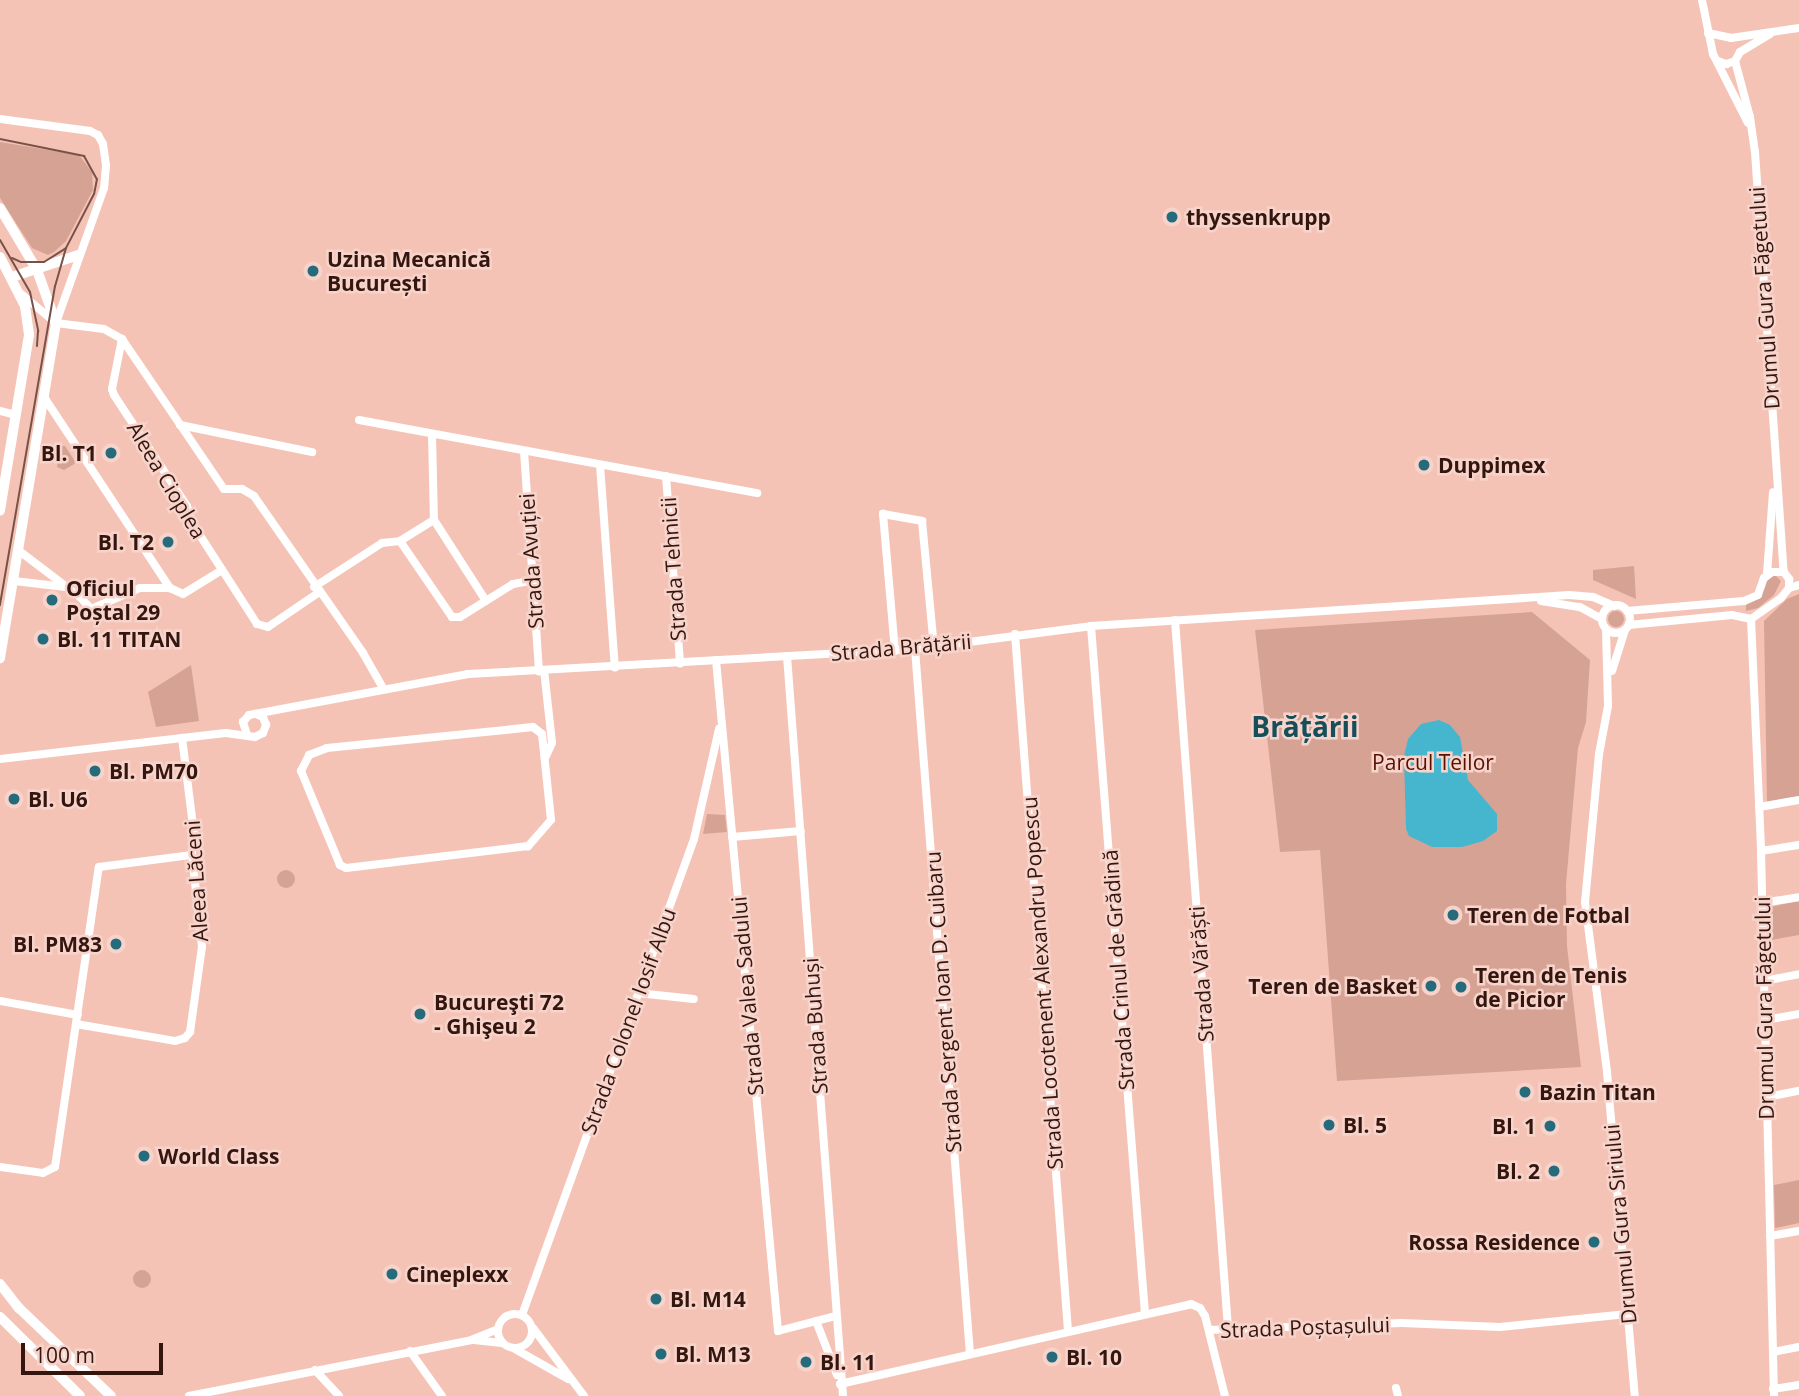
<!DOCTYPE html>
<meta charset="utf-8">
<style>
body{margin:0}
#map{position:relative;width:1799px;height:1396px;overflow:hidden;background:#f5c3b5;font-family:"Open Sans",sans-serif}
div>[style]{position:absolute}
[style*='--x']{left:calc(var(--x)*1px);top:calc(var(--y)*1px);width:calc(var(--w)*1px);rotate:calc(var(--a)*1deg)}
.green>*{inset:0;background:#d6a294}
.round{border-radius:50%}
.water>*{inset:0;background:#46b6cf}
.minor>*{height:8px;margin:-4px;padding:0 4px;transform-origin:4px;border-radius:4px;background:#fff}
.minor>.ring{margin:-4px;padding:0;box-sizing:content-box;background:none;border:8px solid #fff;border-radius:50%}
.secondary>*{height:10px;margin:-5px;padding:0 5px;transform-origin:5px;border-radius:5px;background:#fff}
.tram>*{height:2px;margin:-1px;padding:0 1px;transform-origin:1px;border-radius:1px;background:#785249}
.dots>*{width:19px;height:19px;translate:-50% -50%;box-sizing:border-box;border:4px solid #f7d4cb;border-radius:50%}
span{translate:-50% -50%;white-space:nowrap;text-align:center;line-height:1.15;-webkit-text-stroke:5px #f7d4cb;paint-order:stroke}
.poi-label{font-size:21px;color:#35160f;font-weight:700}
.left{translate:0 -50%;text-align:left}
.right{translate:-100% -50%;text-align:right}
.street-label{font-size:21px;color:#35160f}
.park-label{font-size:21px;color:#580f00}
.district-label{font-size:28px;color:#164e5a;font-weight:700}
.scale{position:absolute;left:21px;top:1343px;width:142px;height:32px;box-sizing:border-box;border:4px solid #35160f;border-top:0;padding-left:9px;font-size:21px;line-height:24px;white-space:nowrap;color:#35160f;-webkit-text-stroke:5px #f7d4cb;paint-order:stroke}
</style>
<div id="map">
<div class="green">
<div style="clip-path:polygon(0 142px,79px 155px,92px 172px,93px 190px,66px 241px,54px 252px,48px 255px,32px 248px,0 198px)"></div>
<div style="clip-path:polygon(60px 446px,65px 446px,76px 463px,64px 470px,57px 467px)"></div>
<div style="clip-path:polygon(1634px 566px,1636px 599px,1593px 580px,1593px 570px)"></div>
<div style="clip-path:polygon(1775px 575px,1781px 581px,1774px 595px,1758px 608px,1746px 611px,1746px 605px,1759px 598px,1765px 582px)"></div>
<div style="clip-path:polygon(1799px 594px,1799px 796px,1767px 802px,1764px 621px,1787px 599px)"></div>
<div class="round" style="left:1608px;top:611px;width:16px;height:16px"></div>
<div style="clip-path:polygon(1532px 612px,1590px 660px,1586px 722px,1578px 748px,1566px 884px,1567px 946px,1581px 1067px,1337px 1081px,1320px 850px,1280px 852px,1255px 630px)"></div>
<div style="clip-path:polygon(191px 665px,199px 721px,156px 727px,148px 692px)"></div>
<div style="clip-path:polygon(707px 814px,725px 815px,727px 832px,703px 834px)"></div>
<div class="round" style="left:277px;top:870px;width:18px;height:18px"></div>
<div style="clip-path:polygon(1799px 901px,1799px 935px,1771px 940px,1770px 907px)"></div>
<div style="clip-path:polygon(1799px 1180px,1799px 1223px,1775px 1228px,1774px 1185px)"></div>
<div class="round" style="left:133px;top:1270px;width:18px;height:18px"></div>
</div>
<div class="water">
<div style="clip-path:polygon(1439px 720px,1450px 725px,1460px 737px,1468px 780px,1497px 814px,1497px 831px,1483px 841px,1462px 847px,1432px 847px,1409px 836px,1406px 829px,1404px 756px,1408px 739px,1421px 724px)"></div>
</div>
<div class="minor">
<div style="--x:1702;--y:0;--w:55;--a:78.5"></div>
<div style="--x:1713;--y:54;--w:77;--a:63.1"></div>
<div style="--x:1708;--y:33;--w:24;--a:12"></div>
<div style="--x:1731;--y:38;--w:69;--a:-8.4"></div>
<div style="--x:1718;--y:61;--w:9;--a:21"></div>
<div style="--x:1726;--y:64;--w:9;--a:-18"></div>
<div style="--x:1735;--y:61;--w:10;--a:-61"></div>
<div style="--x:1740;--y:52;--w:35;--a:-31"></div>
<div style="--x:1735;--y:61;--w:58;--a:75"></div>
<div style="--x:1750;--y:117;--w:35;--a:82"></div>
<div style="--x:1755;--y:152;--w:421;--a:86.1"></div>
<div style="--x:0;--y:119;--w:91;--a:7.6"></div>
<div style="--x:90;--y:131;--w:9;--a:27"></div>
<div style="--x:98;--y:135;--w:10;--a:61"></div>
<div style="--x:103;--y:144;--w:22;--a:82"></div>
<div style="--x:106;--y:166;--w:22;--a:95"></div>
<div style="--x:104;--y:188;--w:143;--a:109.6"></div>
<div style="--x:20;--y:293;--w:47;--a:39.8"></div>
<div style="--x:56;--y:323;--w:48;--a:7.1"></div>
<div style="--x:104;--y:329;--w:21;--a:29"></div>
<div style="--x:122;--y:339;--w:181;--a:55.8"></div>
<div style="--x:224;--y:489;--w:18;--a:0"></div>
<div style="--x:242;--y:489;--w:14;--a:30"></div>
<div style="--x:254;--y:496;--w:191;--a:55.2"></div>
<div style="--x:363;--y:653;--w:40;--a:60.3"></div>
<div style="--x:122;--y:339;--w:51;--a:101.3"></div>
<div style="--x:112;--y:389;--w:6;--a:72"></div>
<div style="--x:114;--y:395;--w:133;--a:56.7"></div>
<div style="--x:187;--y:506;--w:18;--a:74"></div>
<div style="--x:192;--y:523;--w:120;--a:57.2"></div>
<div style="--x:257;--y:624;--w:11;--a:15"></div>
<div style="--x:268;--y:627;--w:60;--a:-34.2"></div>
<div style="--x:44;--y:397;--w:229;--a:56.6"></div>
<div style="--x:170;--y:588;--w:14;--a:25"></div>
<div style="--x:183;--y:594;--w:46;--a:-31.6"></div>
<div style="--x:0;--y:411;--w:16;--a:14"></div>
<div style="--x:359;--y:420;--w:405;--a:10.4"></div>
<div style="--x:180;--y:425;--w:135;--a:11.6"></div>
<div style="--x:432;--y:434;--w:86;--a:88.7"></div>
<div style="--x:434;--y:520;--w:96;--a:57.3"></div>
<div style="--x:524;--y:451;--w:221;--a:86.1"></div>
<div style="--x:600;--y:465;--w:203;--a:85.8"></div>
<div style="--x:666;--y:476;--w:188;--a:85.7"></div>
<div style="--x:400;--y:541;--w:92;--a:55.6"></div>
<div style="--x:452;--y:617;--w:8;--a:0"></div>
<div style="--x:460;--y:617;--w:62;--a:-31.9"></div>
<div style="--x:513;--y:584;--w:17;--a:-10"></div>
<div style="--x:18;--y:550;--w:78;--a:37.2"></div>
<div style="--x:80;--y:597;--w:16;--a:47"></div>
<div style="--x:91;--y:609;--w:53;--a:-23.2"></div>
<div style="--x:140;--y:588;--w:30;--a:0"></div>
<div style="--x:1767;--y:574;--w:82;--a:-85.8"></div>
<div style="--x:14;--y:581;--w:52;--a:6.6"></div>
<div style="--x:314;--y:587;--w:81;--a:-32.9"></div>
<div style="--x:382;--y:543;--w:18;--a:-6"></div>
<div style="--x:400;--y:541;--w:40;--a:-32"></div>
<div style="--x:1789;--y:588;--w:10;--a:-17"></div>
<div style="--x:1541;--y:601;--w:39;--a:9"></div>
<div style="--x:1580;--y:607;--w:25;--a:29"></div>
<div class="ring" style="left:1602px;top:605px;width:20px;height:20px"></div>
<div style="--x:1627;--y:611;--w:117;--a:-4.9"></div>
<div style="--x:1744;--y:601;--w:15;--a:-23"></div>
<div style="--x:1758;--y:595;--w:18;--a:-71"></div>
<div style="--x:1764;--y:578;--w:10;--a:-37"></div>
<div style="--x:1772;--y:572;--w:12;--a:0"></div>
<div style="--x:1784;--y:572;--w:9;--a:54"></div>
<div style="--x:1789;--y:579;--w:9;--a:90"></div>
<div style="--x:1789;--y:588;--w:13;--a:129"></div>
<div style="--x:1781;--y:598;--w:37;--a:145"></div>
<div style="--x:1751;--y:619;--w:19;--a:-168"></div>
<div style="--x:1732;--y:615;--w:104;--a:174.5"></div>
<div style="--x:1751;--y:619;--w:232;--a:87.5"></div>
<div style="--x:1761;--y:851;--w:545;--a:88.63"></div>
<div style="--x:1175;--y:620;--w:711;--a:85.72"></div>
<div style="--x:1091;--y:626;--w:690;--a:85.51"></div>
<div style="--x:1606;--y:629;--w:77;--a:88.5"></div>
<div style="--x:1608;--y:706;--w:49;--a:100.6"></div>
<div style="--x:1599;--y:754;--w:149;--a:95.4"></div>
<div style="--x:1585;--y:902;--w:171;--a:82.6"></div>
<div style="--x:1607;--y:1072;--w:325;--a:85.1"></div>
<div style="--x:1015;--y:634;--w:699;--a:85.65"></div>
<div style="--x:915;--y:649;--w:707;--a:85.54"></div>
<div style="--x:895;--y:651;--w:138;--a:-95"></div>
<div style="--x:883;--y:514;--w:40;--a:10"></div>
<div style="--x:922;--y:521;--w:127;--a:84.6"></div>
<div style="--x:787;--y:656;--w:742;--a:85.67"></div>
<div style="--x:716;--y:660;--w:674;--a:84.72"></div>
<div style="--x:778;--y:1331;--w:59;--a:-14.7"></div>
<div style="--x:544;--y:670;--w:73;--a:83.7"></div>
<div style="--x:552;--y:743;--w:14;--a:115"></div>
<div style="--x:1612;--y:671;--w:43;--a:-72.4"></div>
<div style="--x:533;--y:727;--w:11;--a:38"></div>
<div style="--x:542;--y:734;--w:86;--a:84"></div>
<div style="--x:551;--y:820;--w:35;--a:131"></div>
<div style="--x:528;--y:846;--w:183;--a:173.1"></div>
<div style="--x:346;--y:868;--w:7;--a:-153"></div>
<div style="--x:340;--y:865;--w:102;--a:-112.5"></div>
<div style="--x:301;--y:771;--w:18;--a:-63"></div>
<div style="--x:309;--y:755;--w:19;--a:-21"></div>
<div style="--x:327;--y:748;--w:207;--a:-5.8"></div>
<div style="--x:247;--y:735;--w:14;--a:-107"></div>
<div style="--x:243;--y:722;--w:9;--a:-49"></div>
<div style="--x:249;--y:715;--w:223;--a:-10.6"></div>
<div style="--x:468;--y:674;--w:448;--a:-3.2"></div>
<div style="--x:915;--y:649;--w:177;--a:-7.4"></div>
<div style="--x:1091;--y:626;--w:479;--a:-3.7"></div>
<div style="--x:1569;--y:595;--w:24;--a:5"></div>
<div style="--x:1593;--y:597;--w:23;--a:23"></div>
<div style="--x:0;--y:759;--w:227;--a:-6.6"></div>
<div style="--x:226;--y:733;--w:29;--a:8"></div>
<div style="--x:255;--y:737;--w:9;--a:-27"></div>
<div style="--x:263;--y:733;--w:9;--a:-69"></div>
<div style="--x:266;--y:725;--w:9;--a:-111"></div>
<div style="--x:263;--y:717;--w:8;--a:-157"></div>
<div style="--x:1759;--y:807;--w:41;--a:-9.9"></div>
<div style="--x:732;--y:837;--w:69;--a:-5"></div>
<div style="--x:1761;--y:851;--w:38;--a:-9"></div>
<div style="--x:1762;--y:903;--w:37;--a:-9"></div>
<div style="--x:1764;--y:981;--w:36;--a:-11"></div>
<div style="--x:638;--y:993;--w:56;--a:6.1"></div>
<div style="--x:0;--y:1001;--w:79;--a:10.2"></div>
<div style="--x:1765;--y:1020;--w:35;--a:-10"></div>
<div style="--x:76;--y:1024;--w:100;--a:9.7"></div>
<div style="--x:175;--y:1041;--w:10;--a:-17"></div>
<div style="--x:185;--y:1038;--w:8;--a:-50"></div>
<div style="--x:190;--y:1032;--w:86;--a:-82"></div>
<div style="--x:202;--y:947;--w:93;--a:-96.2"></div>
<div style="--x:192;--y:855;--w:21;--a:-85"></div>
<div style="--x:194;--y:834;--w:97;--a:-97.1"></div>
<div style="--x:1767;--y:1097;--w:33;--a:-11"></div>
<div style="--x:0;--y:1167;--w:43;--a:7.9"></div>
<div style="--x:43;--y:1173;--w:13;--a:-27"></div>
<div style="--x:55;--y:1167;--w:303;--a:-81.7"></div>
<div style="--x:99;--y:867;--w:94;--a:-7.4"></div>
<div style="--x:1770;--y:1236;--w:29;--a:-10"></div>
<div class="ring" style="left:498px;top:1314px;width:26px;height:26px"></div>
<div style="--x:522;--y:1315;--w:506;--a:-70.13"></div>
<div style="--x:694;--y:839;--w:113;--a:-77.2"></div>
<div style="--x:816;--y:1321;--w:58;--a:68.7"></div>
<div style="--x:533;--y:1328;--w:85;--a:53.1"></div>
<div style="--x:1209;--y:1330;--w:193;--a:-2.1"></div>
<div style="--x:1402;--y:1323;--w:98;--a:2.3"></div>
<div style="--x:1500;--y:1327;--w:128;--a:-5.8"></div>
<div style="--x:474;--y:1340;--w:28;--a:6"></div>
<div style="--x:515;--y:1349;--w:61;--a:29.5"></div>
<div style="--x:410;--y:1351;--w:55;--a:54.6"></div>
<div style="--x:1773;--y:1352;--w:26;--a:-11"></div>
<div style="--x:315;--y:1370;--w:35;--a:47"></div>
<div style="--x:840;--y:1384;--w:360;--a:-12.8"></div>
<div style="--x:1191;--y:1304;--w:10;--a:24"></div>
<div style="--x:1200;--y:1308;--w:9;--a:58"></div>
<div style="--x:1205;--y:1316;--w:82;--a:76"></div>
<div style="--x:1396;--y:1388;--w:8;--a:76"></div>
<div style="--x:1773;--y:1389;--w:26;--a:-9"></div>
<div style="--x:189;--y:1396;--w:288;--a:-11.2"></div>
<div style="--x:471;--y:1340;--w:29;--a:-22"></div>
</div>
<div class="secondary">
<div style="--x:0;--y:208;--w:72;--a:59.2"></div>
<div style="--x:37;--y:270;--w:56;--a:70.3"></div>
<div style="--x:56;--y:323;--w:340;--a:99.5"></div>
<div style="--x:0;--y:257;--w:55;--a:63"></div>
<div style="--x:25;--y:306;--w:29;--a:82"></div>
<div style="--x:29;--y:335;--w:178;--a:99.4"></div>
<div style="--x:12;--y:277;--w:70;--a:-18.4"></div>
<div style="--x:0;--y:1284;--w:31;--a:52"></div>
<div style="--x:19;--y:1308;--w:127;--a:43.7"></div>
<div style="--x:0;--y:1317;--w:112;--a:44.6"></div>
</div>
<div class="tram">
<div style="--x:0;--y:139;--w:86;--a:11.4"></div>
<div style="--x:84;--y:156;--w:26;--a:61"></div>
<div style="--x:97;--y:179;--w:15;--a:101"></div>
<div style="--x:94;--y:194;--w:61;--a:117.4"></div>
<div style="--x:66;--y:248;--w:40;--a:106"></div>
<div style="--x:55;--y:286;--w:324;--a:99.8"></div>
<div style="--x:0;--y:240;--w:60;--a:60"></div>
<div style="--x:30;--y:292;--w:40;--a:78"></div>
<div style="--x:38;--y:331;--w:15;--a:94"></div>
<div style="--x:12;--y:258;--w:10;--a:24"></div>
<div style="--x:21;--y:262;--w:23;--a:0"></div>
<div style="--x:44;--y:262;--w:26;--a:-32"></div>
</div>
<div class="dots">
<div style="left:1172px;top:217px;background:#266b7b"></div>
<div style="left:313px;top:271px;background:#266b7b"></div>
<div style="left:111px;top:453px;background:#266b7b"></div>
<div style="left:1424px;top:465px;background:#266b7b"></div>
<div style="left:168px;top:542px;background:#266b7b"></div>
<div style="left:52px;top:600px;background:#266b7b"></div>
<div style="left:43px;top:639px;background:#266b7b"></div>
<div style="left:95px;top:771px;background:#266b7b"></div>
<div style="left:14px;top:799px;background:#266b7b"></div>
<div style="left:1453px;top:915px;background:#266b7b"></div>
<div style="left:116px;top:944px;background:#266b7b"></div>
<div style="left:1431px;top:986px;background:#266b7b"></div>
<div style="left:1461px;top:987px;background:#266b7b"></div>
<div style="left:420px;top:1014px;background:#266b7b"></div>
<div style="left:1525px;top:1092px;background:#266b7b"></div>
<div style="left:1329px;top:1125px;background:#266b7b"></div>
<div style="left:1550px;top:1126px;background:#266b7b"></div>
<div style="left:144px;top:1156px;background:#266b7b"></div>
<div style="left:1554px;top:1171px;background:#266b7b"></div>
<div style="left:1594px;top:1242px;background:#266b7b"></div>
<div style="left:392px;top:1274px;background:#266b7b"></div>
<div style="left:656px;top:1299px;background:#266b7b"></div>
<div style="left:661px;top:1354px;background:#266b7b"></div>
<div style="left:1052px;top:1357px;background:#266b7b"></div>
<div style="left:806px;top:1362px;background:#266b7b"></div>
</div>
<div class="poi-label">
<span class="left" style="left:1186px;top:217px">thyssenkrupp</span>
<span class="left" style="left:327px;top:271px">Uzina Mecanică<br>București</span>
<span class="right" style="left:97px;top:453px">Bl. T1</span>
<span class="left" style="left:1438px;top:465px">Duppimex</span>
<span class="right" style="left:154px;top:542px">Bl. T2</span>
<span class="left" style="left:66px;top:600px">Oficiul<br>Poștal 29</span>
<span class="left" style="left:57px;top:639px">Bl. 11 TITAN</span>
<span class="left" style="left:109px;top:771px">Bl. PM70</span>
<span class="left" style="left:28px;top:799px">Bl. U6</span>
<span class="left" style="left:1467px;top:915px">Teren de Fotbal</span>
<span class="right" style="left:102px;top:944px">Bl. PM83</span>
<span class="left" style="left:1475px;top:987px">Teren de Tenis<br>de Picior</span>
<span class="right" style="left:1417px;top:986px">Teren de Basket</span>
<span class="left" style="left:434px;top:1014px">Bucureşti 72<br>- Ghişeu 2</span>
<span class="left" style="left:1539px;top:1092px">Bazin Titan</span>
<span class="left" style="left:1343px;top:1125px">Bl. 5</span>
<span class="right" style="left:1536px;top:1126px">Bl. 1</span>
<span class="left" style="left:158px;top:1156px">World Class</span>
<span class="right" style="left:1540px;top:1171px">Bl. 2</span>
<span class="right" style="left:1580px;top:1242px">Rossa Residence</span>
<span class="left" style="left:406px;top:1274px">Cineplexx</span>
<span class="left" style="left:670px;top:1299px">Bl. M14</span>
<span class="left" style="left:675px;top:1354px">Bl. M13</span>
<span class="left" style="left:1066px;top:1357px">Bl. 10</span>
<span class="left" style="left:820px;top:1362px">Bl. 11</span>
</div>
<div class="street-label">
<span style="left:1764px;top:298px;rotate:-94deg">Drumul Gura Făgetului</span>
<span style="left:167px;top:480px;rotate:59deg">Aleea Cioplea</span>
<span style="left:531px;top:561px;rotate:-94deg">Strada Avuției</span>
<span style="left:673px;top:569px;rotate:-94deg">Strada Tehnicii</span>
<span style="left:901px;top:647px;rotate:-5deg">Strada Brățării</span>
<span style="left:196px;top:881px;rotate:-94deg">Aleea Lăceni</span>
<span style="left:1118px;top:970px;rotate:-94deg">Strada Crinul de Grădină</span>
<span style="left:1201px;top:974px;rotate:-94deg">Strada Vărăști</span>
<span style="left:1042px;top:983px;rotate:-94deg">Strada Locotenent Alexandru Popescu</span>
<span style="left:747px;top:996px;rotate:-95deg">Strada Valea Sadului</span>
<span style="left:943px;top:1002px;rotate:-94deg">Strada Sergent Ioan D. Cuibaru</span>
<span style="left:1764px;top:1008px;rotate:-91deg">Drumul Gura Făgetului</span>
<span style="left:628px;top:1021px;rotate:-70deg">Strada Colonel Iosif Albu</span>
<span style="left:815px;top:1026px;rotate:-94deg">Strada Buhuși</span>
<span style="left:1620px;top:1224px;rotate:-95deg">Drumul Gura Siriului</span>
<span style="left:1305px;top:1327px;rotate:-2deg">Strada Poștașului</span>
</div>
<div class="park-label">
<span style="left:1433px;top:762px">Parcul Teilor</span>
</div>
<div class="district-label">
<span style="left:1305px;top:726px">Brățării</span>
</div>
<div class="scale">100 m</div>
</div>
